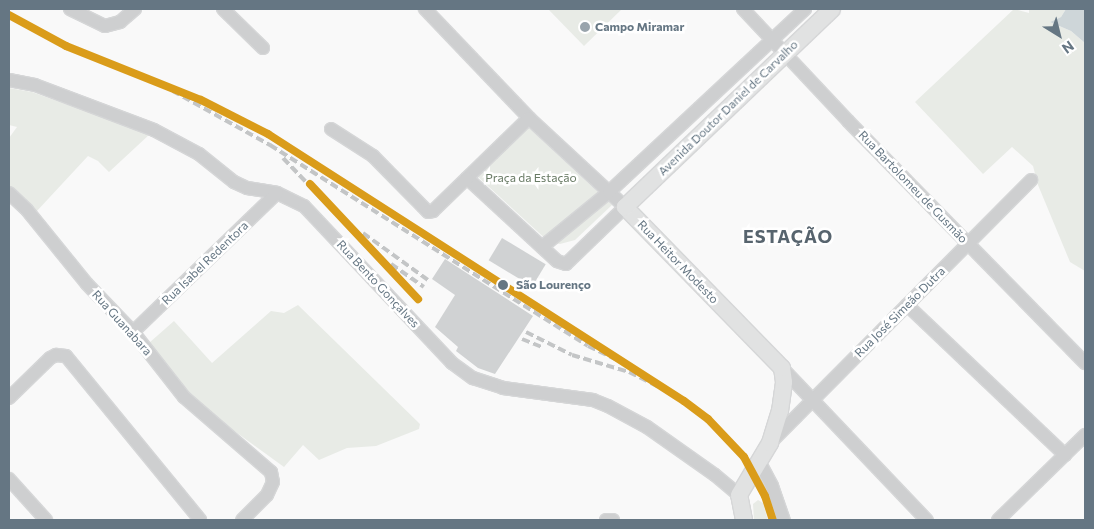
<!DOCTYPE html>
<meta charset="utf-8">
<style>
body{margin:0}
#map{position:relative;width:1094px;height:529px;overflow:hidden;background:#f9f9f9;font-family:Commissioner,sans-serif}
div>[style]{position:absolute}
[style*='--x']{left:calc(var(--x)*1px);top:calc(var(--y)*1px);width:calc(var(--w)*1px);rotate:calc(var(--a)*1deg)}
.green>*{inset:0;background:#e8ebe6}
.water>*{inset:0;background:#ced6d9}
.building>*{inset:0;background:#d0d2d3;transform-origin:0 0}
.roads{filter:drop-shadow(1px 0 #d5d6d7) drop-shadow(-1px 0 #d5d6d7) drop-shadow(0 1px #d5d6d7) drop-shadow(0 -1px #d5d6d7)}
.minor>*{height:12px;margin:-6px;padding:0 6px;transform-origin:6px;border-radius:6px;background:#cecfd0}
.major>*{height:16px;margin:-8px;padding:0 8px;transform-origin:8px;border-radius:8px;background:#e1e2e2}
.rail>*{height:4px;margin-top:-2px;transform-origin:0;background:repeating-linear-gradient(90deg,#c3c5c6 0 8px,transparent 0 12px)}
.rail-1>*{height:8px;margin:-4px;padding:0 4px;transform-origin:4px;border-radius:4px;background:#da9c1a}
.dots>*{width:14px;height:14px;translate:-50% -50%;box-sizing:border-box;border:2px solid #fff;border-radius:50%}
span{translate:-50% -50%;white-space:nowrap;text-align:center;line-height:1.15;-webkit-text-stroke:5px #fff;paint-order:stroke}
.poi-label{font-size:12px;color:#657683;font-weight:700}
.left{translate:0 -50%;text-align:left}
.street-label{font-size:12px;color:#657683}
.park-label{font-size:12px;color:#687a64}
.stop-label{font-size:12px;color:#657683;font-weight:700}
.district-label{font-size:18px;color:#57646e;font-weight:700;letter-spacing:1px}
.frame{position:absolute;inset:0;border:10px solid #657683;pointer-events:none}
.north{position:absolute;left:1034px;top:10px;width:50px;height:50px;-webkit-text-stroke:4px #fff;paint-order:stroke;rotate:144deg;font-size:14px;font-weight:700;line-height:20px;text-align:center;color:#657683}
.north::after{content:'';display:block;margin:auto;width:18px;height:22px;background:#657683;clip-path:polygon(50% 0,100% 100%,50% 72%,0 100%)}
</style>
<div id="map">
<div class="green">
<div style="clip-path:polygon(548px 9px,622px 9px,584px 46px)"></div>
<div style="clip-path:polygon(1014px 9px,1029px 13px,1029px 9px,1066px 9px,1061px 17px,1050px 22px,1071px 31px,1085px 43px,1085px 271px,1070px 262px,1038px 185px,1033px 166px,1012px 147px,983px 174px,915px 102px)"></div>
<div style="clip-path:polygon(9px 88px,32px 92px,150px 134px,109px 172px,98px 161px,88px 156px,36px 212px,9px 187px,9px 138px,17px 127px,9px 125px)"></div>
<div style="clip-path:polygon(527px 126px,612px 205px,575px 240px,560px 244px,549px 242px,477px 176px)"></div>
<div style="clip-path:polygon(298px 305px,420px 424px,419px 429px,376px 446px,347px 448px,319px 460px,303px 445px,284px 467px,207px 411px,191px 395px,149px 343px,174px 321px,212px 363px,271px 311px,284px 313px)"></div>
<div style="clip-path:polygon(758px 500px,763px 503px,768px 520px,754px 520px,753px 504px)"></div>
</div>
<div class="water">
<div style="clip-path:polygon(1066px 9px,1085px 9px,1085px 43px,1071px 31px,1050px 22px,1061px 17px)"></div>
</div>
<div class="building">
<div style="left:502px;top:238px;width:51px;height:26px;rotate:31deg"></div>
<div style="clip-path:polygon(445px 259px,533px 316px,495px 374px,478px 368px,456px 351px,458px 347px,435px 327px,455px 295px,432px 279px)"></div>
</div>
<div class="roads">
<div class="minor">
<div style="--x:70;--y:9;--w:39;--a:26"></div>
<div style="--x:105;--y:26;--w:16;--a:-15"></div>
<div style="--x:120;--y:22;--w:20;--a:-41"></div>
<div style="--x:223;--y:9;--w:56;--a:44.3"></div>
<div style="--x:425;--y:9;--w:151;--a:46.3"></div>
<div style="--x:529;--y:118;--w:131;--a:42.8"></div>
<div style="--x:625;--y:207;--w:82;--a:136"></div>
<div style="--x:566;--y:264;--w:9;--a:-162"></div>
<div style="--x:557;--y:261;--w:122;--a:-137.3"></div>
<div style="--x:467;--y:178;--w:86;--a:-44.1"></div>
<div style="--x:743;--y:9;--w:154;--a:46.8"></div>
<div style="--x:848;--y:121;--w:339;--a:45.6"></div>
<div style="--x:9;--y:80;--w:26;--a:11"></div>
<div style="--x:35;--y:85;--w:127;--a:20.7"></div>
<div style="--x:154;--y:130;--w:51;--a:28.1"></div>
<div style="--x:199;--y:154;--w:45;--a:38.7"></div>
<div style="--x:234;--y:182;--w:14;--a:25"></div>
<div style="--x:247;--y:188;--w:30;--a:9"></div>
<div style="--x:277;--y:193;--w:30;--a:26"></div>
<div style="--x:304;--y:206;--w:216;--a:46.7"></div>
<div style="--x:452;--y:363;--w:26;--a:36"></div>
<div style="--x:473;--y:378;--w:32;--a:18"></div>
<div style="--x:503;--y:388;--w:91;--a:7.6"></div>
<div style="--x:593;--y:400;--w:16;--a:22"></div>
<div style="--x:608;--y:406;--w:44;--a:28.3"></div>
<div style="--x:647;--y:427;--w:83;--a:35.2"></div>
<div style="--x:715;--y:475;--w:31;--a:40"></div>
<div style="--x:331;--y:129;--w:50;--a:32.7"></div>
<div style="--x:373;--y:156;--w:78;--a:45.5"></div>
<div style="--x:428;--y:212;--w:5;--a:-11"></div>
<div style="--x:433;--y:211;--w:47;--a:-44.1"></div>
<div style="--x:9;--y:193;--w:25;--a:43"></div>
<div style="--x:27;--y:210;--w:95;--a:51"></div>
<div style="--x:87;--y:284;--w:66;--a:46.2"></div>
<div style="--x:133;--y:332;--w:83;--a:51.9"></div>
<div style="--x:184;--y:397;--w:115;--a:40.8"></div>
<div style="--x:271;--y:472;--w:10;--a:79"></div>
<div style="--x:273;--y:482;--w:14;--a:115"></div>
<div style="--x:267;--y:495;--w:35;--a:135"></div>
<div style="--x:542;--y:247;--w:87;--a:-39.4"></div>
<div style="--x:609;--y:192;--w:268;--a:-43"></div>
<div style="--x:907;--y:305;--w:218;--a:43.5"></div>
<div style="--x:133;--y:332;--w:200;--a:-44"></div>
<div style="--x:782;--y:368;--w:210;--a:46.4"></div>
<div style="--x:9;--y:398;--w:57;--a:-44.3"></div>
<div style="--x:50;--y:358;--w:7;--a:-27"></div>
<div style="--x:56;--y:355;--w:10;--a:6"></div>
<div style="--x:66;--y:356;--w:212;--a:50.7"></div>
<div style="--x:772;--y:441;--w:368;--a:-45.2"></div>
<div style="--x:760;--y:463;--w:26;--a:62"></div>
<div style="--x:772;--y:486;--w:36;--a:71"></div>
<div style="--x:9;--y:479;--w:55;--a:47.9"></div>
<div style="--x:606;--y:520;--w:7;--a:0"></div>
<div style="--x:998;--y:520;--w:122;--a:-44.3"></div>
</div>
<div class="major">
<div style="--x:744;--y:520;--w:25;--a:-101"></div>
<div style="--x:739;--y:495;--w:61;--a:-59.2"></div>
<div style="--x:770;--y:443;--w:34;--a:-73"></div>
<div style="--x:780;--y:411;--w:29;--a:-82"></div>
<div style="--x:784;--y:382;--w:14;--a:-98"></div>
<div style="--x:782;--y:368;--w:225;--a:-134.3"></div>
<div style="--x:625;--y:207;--w:286;--a:-43.7"></div>
</div>
</div>
<div class="rail">
<div style="--x:9;--y:15;--w:65;--a:28.5"></div>
<div style="--x:66;--y:46;--w:110;--a:21.9"></div>
<div style="--x:162;--y:85;--w:124;--a:29.1"></div>
<div style="--x:270;--y:145;--w:376;--a:32.3"></div>
<div style="--x:588;--y:346;--w:49;--a:25.5"></div>
<div style="--x:262;--y:132;--w:48;--a:29.7"></div>
<div style="--x:283;--y:158;--w:195;--a:46.2"></div>
<div style="--x:363;--y:233;--w:80;--a:35.9"></div>
<div style="--x:391;--y:264;--w:40;--a:34.9"></div>
<div style="--x:526;--y:332;--w:51;--a:26.6"></div>
<div style="--x:572;--y:355;--w:59;--a:16.6"></div>
<div style="--x:629;--y:372;--w:54;--a:26.6"></div>
<div style="--x:522;--y:339;--w:22;--a:22"></div>
</div>
<div class="rail-1">
<div style="--x:9;--y:15;--w:65;--a:28.5"></div>
<div style="--x:66;--y:46;--w:145;--a:21.8"></div>
<div style="--x:201;--y:100;--w:75;--a:26.9"></div>
<div style="--x:268;--y:134;--w:494;--a:32.7"></div>
<div style="--x:684;--y:401;--w:30;--a:37"></div>
<div style="--x:708;--y:419;--w:52;--a:46.5"></div>
<div style="--x:744;--y:457;--w:44;--a:61.7"></div>
<div style="--x:765;--y:496;--w:25;--a:72"></div>
<div style="--x:310;--y:184;--w:158;--a:46.8"></div>
</div>
<div class="dots">
<div style="left:585px;top:27px;background:#99a4ac"></div>
<div style="left:503px;top:285px;background:#657683"></div>
</div>
<div class="poi-label">
<span class="left" style="left:595px;top:27px">Campo Miramar</span>
</div>
<div class="street-label">
<span style="left:728px;top:108px;rotate:-44deg">Avenida Doutor Daniel de Carvalho</span>
<span style="left:913px;top:187px;rotate:46deg">Rua Bartolomeu de Gusmão</span>
<span style="left:678px;top:262px;rotate:46deg">Rua Heitor Modesto</span>
<span style="left:205px;top:263px;rotate:-44deg">Rua Isabel Redentora</span>
<span style="left:378px;top:284px;rotate:47deg">Rua Bento Gonçalves</span>
<span style="left:900px;top:312px;rotate:-45deg">Rua José Simeão Dutra</span>
<span style="left:122px;top:323px;rotate:48deg">Rua Guanabara</span>
</div>
<div class="park-label">
<span style="left:531px;top:178px">Praça da Estação</span>
</div>
<div class="stop-label">
<span class="left" style="left:516px;top:285px">São Lourenço</span>
</div>
<div class="district-label">
<span style="left:788px;top:236px">ESTAÇÃO</span>
</div>
<div class="frame"></div>
<div class="north">N</div>
</div>
